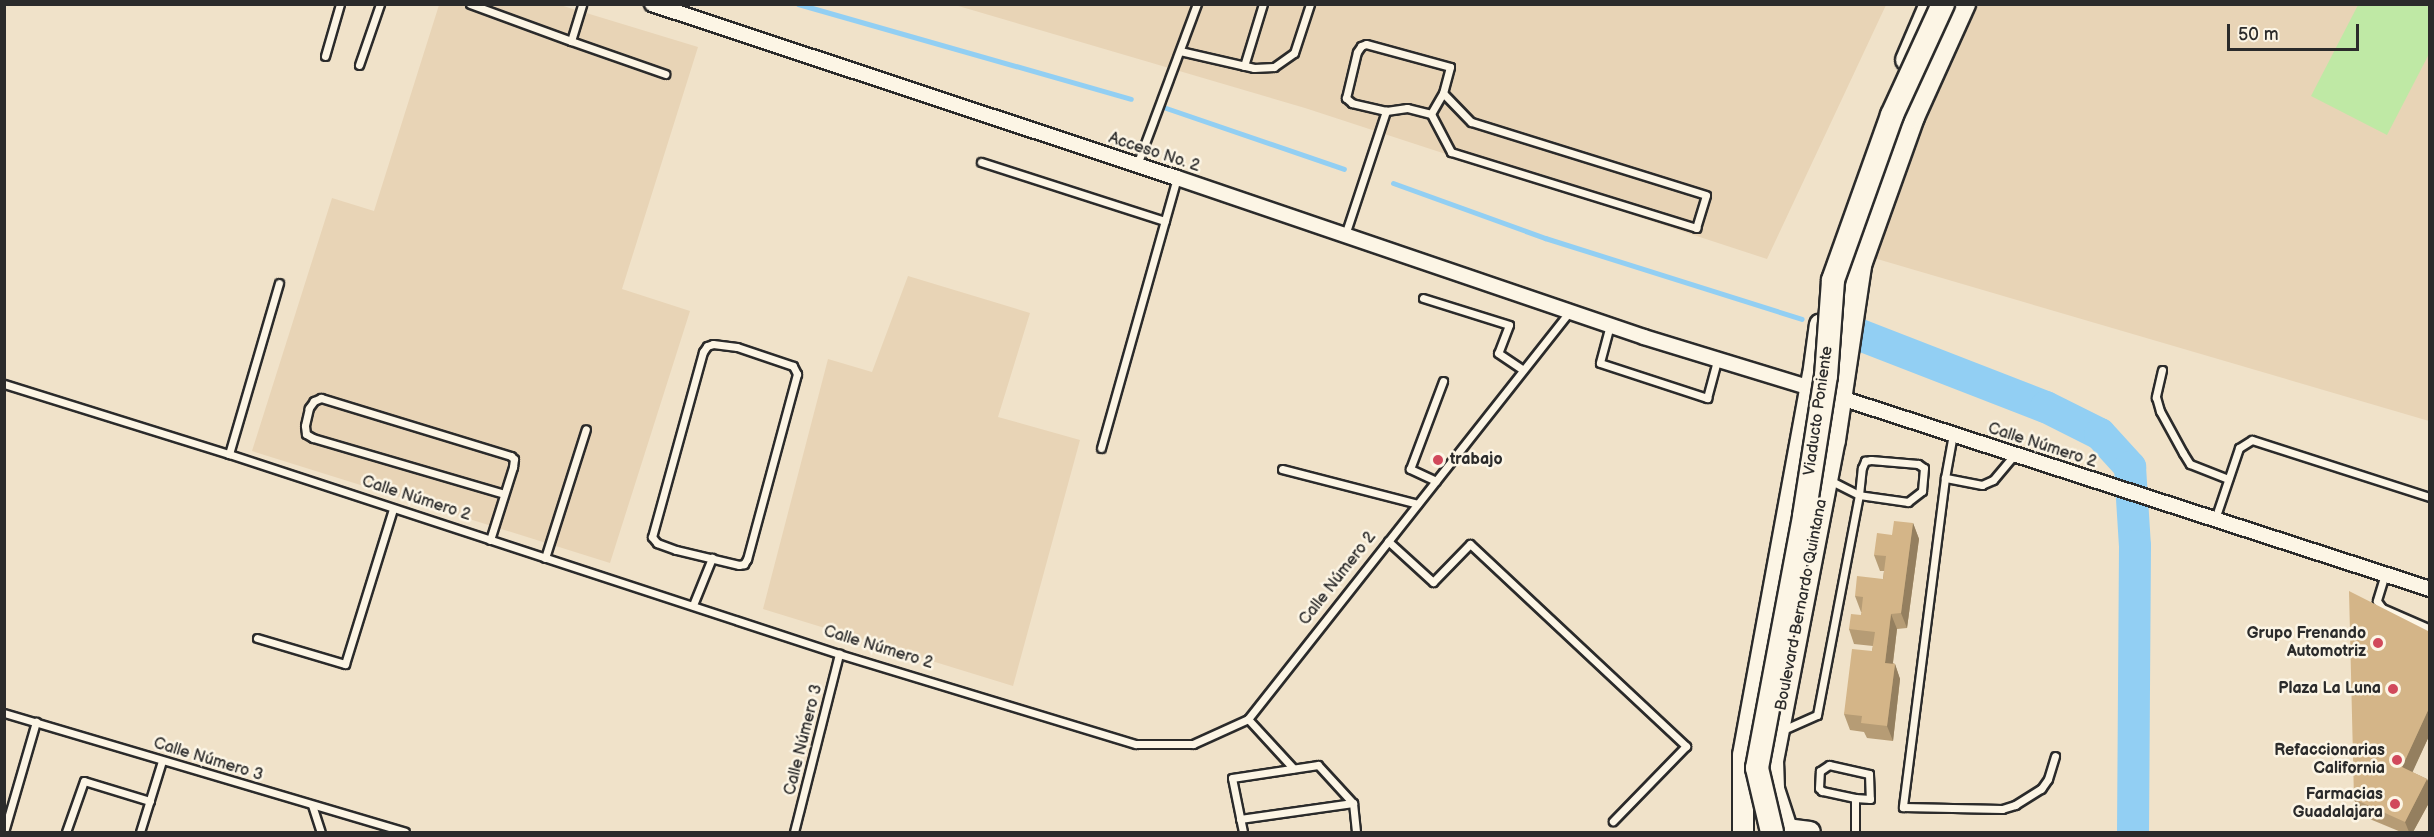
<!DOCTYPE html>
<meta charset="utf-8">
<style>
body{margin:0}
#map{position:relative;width:2434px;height:837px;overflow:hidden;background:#f0e2c9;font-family:"Balsamiq Sans",sans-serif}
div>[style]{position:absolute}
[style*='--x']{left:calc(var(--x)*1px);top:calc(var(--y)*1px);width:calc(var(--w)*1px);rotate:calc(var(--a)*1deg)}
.built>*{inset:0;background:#e8d4b6}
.green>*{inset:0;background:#bfe9a5}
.stream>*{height:5px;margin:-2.5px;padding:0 2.5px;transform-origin:2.5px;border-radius:2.5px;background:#92cff3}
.river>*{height:32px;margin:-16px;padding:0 16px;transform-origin:16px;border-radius:16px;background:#92cff3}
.roads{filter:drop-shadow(2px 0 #2b2b2b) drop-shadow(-2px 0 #2b2b2b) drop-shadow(0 2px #2b2b2b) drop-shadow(0 -2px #2b2b2b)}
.lane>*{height:7px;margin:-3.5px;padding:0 3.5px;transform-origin:3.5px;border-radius:3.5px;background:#fcf5e5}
.street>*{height:14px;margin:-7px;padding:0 7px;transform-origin:7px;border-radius:7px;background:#fcf5e5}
.secondary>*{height:20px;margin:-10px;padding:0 10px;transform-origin:10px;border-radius:10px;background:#fcf5e5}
.primary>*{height:22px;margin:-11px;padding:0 11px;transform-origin:11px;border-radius:11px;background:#fcf5e5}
.bridges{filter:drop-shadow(2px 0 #2b2b2b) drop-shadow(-2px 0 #2b2b2b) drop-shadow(0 2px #2b2b2b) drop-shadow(0 -2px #2b2b2b)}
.primary-bridge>*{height:22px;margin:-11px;padding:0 11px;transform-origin:11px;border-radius:11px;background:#fcf5e5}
.wall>*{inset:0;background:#b69c75}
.shaded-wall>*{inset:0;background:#947f5f}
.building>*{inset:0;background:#d4b588}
.dots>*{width:16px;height:16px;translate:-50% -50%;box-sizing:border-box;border:3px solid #fcf5e5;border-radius:50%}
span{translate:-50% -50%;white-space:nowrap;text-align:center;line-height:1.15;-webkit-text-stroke:5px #fcf5e5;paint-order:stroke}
.street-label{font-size:16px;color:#2b2b2b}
.poi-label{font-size:16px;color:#2b2b2b;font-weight:700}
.left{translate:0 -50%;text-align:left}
.right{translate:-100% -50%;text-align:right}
.frame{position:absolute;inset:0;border:6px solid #2b2b2b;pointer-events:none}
.scale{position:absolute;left:2227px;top:24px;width:132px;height:27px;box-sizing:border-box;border:3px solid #2b2b2b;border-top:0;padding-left:8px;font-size:18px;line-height:21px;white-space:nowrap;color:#2b2b2b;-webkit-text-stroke:4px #fcf5e5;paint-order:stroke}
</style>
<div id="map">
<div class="built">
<div style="clip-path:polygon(439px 5px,560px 5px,698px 47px,622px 289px,690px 311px,610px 563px,252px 451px,332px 198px,374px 211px)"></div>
<div style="clip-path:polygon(955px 5px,1886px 5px,1767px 259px,1305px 108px)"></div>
<div style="clip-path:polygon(1965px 5px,2429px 5px,2429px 421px,1867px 256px)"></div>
<div style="clip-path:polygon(908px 276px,1030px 313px,998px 417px,1080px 440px,1013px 686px,763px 609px,828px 359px,872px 372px)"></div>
</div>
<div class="green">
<div style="clip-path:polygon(2358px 5px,2429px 5px,2429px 54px,2387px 135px,2311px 96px)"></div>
</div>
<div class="stream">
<div style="--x:798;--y:4;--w:346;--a:15.9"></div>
<div style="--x:1166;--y:108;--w:188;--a:18.9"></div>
<div style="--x:1393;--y:183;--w:162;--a:19.9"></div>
<div style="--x:1545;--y:238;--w:269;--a:17.5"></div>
</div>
<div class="river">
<div style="--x:1860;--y:335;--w:199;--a:21.2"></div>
<div style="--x:2046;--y:407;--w:60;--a:26.6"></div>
<div style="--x:2100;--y:434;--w:45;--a:47.7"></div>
<div style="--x:2130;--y:467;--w:79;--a:86.4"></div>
<div style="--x:2135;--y:546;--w:286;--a:90.4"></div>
</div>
<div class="roads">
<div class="lane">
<div style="--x:470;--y:4;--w:108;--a:20.1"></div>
<div style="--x:571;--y:41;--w:39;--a:-73"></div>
<div style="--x:571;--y:41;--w:100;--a:19.3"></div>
<div style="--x:1366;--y:44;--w:87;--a:15.3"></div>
<div style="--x:1450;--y:67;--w:27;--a:105"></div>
<div style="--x:1443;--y:93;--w:24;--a:120"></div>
<div style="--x:1431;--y:114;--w:25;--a:-166"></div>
<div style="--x:1407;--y:108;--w:21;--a:172"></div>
<div style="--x:1386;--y:111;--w:35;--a:-167"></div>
<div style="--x:1352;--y:103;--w:8;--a:-140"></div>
<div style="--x:1346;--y:98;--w:47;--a:-76.6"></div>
<div style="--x:1357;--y:52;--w:7;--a:-56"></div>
<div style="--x:1361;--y:46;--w:5;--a:-22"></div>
<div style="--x:1180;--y:51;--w:76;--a:12.9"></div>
<div style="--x:1254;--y:68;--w:20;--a:-3"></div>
<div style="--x:1274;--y:67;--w:24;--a:-35"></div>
<div style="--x:1294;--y:53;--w:52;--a:-71.9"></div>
<div style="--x:325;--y:56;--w:54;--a:-73.9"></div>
<div style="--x:359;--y:65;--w:65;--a:-71"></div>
<div style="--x:1244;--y:66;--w:65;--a:-73"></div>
<div style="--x:1431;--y:114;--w:43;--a:62.2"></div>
<div style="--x:1451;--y:152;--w:257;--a:17.2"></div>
<div style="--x:1696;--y:228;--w:34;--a:-73"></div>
<div style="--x:1706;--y:195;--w:246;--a:-162.7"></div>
<div style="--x:1471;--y:122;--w:40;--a:-134"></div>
<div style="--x:981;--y:162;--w:193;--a:17.8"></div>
<div style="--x:1137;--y:165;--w:172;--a:-69.6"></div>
<div style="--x:1345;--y:235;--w:131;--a:-71.7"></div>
<div style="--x:1423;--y:298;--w:90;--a:17.4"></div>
<div style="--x:1509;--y:325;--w:30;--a:111"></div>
<div style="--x:1498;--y:353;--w:30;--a:34"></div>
<div style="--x:1610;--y:325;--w:39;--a:105"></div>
<div style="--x:1600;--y:363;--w:113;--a:18.1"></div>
<div style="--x:1707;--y:398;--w:39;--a:-75"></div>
<div style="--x:713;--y:344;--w:24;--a:7"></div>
<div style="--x:737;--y:347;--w:59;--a:18.7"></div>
<div style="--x:793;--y:366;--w:9;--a:63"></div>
<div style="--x:797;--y:374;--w:192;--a:105.1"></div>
<div style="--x:747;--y:559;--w:6;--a:121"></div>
<div style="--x:744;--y:564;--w:5;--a:169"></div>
<div style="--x:739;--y:565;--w:65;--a:-166.6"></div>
<div style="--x:676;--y:550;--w:20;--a:-160"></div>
<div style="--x:657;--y:543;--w:8;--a:-130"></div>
<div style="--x:652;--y:537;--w:192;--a:-74.6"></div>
<div style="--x:703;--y:352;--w:7;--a:-56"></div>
<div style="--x:707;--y:346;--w:6;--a:-18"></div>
<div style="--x:2162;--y:370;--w:28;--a:103"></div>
<div style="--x:2156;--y:397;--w:15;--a:74"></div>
<div style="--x:2160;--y:411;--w:48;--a:61.3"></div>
<div style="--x:2183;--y:453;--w:13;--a:58"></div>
<div style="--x:2190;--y:464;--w:41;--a:21.5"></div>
<div style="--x:4;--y:384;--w:236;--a:17.3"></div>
<div style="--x:229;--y:454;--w:642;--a:18.15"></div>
<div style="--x:839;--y:654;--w:310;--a:16.9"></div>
<div style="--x:1136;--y:744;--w:57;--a:0"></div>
<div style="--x:1193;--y:744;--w:60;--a:-24.4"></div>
<div style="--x:1248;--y:719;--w:520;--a:-51.72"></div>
<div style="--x:1101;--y:448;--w:280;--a:-74.3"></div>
<div style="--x:229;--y:454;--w:178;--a:-73.7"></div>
<div style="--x:2015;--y:454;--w:34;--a:130"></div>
<div style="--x:1993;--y:480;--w:12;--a:156"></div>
<div style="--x:1982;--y:485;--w:38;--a:-169"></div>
<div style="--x:1945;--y:478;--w:332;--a:97.3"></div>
<div style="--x:1903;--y:807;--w:99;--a:1.2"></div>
<div style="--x:2002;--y:809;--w:14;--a:-17"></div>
<div style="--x:2015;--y:805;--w:31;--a:-32"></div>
<div style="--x:2041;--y:789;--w:12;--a:-55"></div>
<div style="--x:2048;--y:779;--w:24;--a:-73"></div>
<div style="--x:1871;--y:460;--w:47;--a:4.9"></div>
<div style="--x:1918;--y:464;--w:7;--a:34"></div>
<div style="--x:1924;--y:468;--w:23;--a:95"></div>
<div style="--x:1922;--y:491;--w:18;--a:142"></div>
<div style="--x:1908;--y:502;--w:49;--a:-171.9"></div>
<div style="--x:1859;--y:495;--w:27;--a:-84"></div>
<div style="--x:1862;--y:468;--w:8;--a:-67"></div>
<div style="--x:1865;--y:461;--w:6;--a:-9"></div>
<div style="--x:1282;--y:469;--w:140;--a:14.4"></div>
<div style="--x:1945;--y:478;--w:45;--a:-79.7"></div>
<div style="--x:1436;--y:481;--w:29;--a:-155"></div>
<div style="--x:1410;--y:469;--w:94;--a:-69.4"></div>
<div style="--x:2215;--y:519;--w:75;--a:-71.3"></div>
<div style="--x:2239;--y:448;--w:15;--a:-32"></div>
<div style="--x:2252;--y:440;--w:187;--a:17.8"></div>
<div style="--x:490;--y:540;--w:77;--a:-72.5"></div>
<div style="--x:513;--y:467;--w:8;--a:-83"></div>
<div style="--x:514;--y:459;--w:4;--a:-135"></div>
<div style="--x:511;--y:456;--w:199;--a:-163"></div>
<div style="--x:321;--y:398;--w:8;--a:157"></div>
<div style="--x:314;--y:401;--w:9;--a:126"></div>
<div style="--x:309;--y:408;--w:18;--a:103"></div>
<div style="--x:305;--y:426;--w:8;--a:83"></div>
<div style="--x:306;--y:434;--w:8;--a:30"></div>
<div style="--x:313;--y:438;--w:199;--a:16.3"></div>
<div style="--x:1388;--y:541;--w:61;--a:42.3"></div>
<div style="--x:1433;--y:582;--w:53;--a:-45.8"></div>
<div style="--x:1470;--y:544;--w:296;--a:43.1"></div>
<div style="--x:1686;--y:746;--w:105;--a:134.2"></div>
<div style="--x:545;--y:558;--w:135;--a:-72.4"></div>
<div style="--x:2385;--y:574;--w:28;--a:107"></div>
<div style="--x:2377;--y:601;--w:9;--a:54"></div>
<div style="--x:2382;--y:608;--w:52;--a:23.6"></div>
<div style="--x:693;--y:605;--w:51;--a:-68"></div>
<div style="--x:257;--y:638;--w:92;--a:16.5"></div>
<div style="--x:345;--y:664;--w:162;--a:-72.8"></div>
<div style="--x:4;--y:713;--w:418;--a:16.5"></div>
<div style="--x:1248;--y:719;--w:67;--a:47.4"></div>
<div style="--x:1783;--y:730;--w:37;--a:-24"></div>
<div style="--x:1817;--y:715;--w:224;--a:-79.2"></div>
<div style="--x:1859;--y:495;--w:34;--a:-153"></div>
<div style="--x:1829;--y:765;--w:41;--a:12.7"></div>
<div style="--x:1869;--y:774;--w:25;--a:88"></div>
<div style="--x:1870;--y:799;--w:15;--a:-176"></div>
<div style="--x:1855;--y:798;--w:34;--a:-168"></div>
<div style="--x:1822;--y:791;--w:4;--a:-135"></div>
<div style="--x:1819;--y:788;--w:17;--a:-87"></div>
<div style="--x:1820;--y:771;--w:11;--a:-34"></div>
<div style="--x:1855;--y:798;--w:34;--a:90"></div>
<div style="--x:312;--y:805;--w:28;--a:72"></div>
<div style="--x:1240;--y:819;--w:114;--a:-8.1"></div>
<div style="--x:4;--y:832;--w:115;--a:-73.8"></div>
<div style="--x:66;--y:832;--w:54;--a:-70.6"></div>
<div style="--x:84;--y:781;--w:69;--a:16.9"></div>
<div style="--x:140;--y:832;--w:74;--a:-72.8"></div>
<div style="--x:794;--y:832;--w:184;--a:-75.8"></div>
<div style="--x:1243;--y:832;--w:55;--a:-101.5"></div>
<div style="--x:1232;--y:778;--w:87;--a:-8.6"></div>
<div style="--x:1318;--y:765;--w:52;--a:47.4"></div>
<div style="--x:1353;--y:803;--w:29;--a:84"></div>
</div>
<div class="street">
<div style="--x:652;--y:4;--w:553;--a:18.34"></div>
<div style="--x:1177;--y:178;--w:493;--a:18.8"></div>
<div style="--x:1644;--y:337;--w:181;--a:17"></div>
<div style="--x:1835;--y:396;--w:626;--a:17.97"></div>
</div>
<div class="secondary">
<div style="--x:1906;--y:60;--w:61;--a:-66.8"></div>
<div style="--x:1786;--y:829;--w:24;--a:7"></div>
<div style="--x:1743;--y:832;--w:77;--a:-90"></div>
<div style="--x:1743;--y:755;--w:386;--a:-79.6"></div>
<div style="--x:1813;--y:375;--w:51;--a:-82.2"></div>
</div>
<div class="primary">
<div style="--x:1786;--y:829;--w:42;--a:-108"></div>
<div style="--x:1773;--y:789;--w:28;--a:-92"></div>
<div style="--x:1772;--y:761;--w:327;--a:-79.1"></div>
<div style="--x:1834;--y:440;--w:177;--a:-81.5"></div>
<div style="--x:1860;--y:265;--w:157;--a:-70.3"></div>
<div style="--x:1913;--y:117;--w:124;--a:-65.7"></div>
</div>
</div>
<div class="bridges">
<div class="primary-bridge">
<div style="--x:1772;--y:832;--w:66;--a:-103.2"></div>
<div style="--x:1757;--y:768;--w:256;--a:-79.4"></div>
<div style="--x:1804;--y:516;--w:142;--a:-81.1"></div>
<div style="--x:1826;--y:376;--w:96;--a:-85.8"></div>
<div style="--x:1833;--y:280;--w:175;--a:-70.3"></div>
<div style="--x:1892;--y:115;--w:122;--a:-65.3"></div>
</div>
</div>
<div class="wall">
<div style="clip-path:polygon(1913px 523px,1919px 539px,1907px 628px,1897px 629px,1893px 663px,1895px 664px,1900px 679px,1893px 741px,1867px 738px,1864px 732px,1850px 730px,1844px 714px,1872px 651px,1873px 646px,1854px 644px,1849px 629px,1861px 615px,1862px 612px,1861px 612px,1855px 596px,1883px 579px,1884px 571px,1880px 571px,1874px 555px,1892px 535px)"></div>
<div style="clip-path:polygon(2430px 632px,2430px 734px,2412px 772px,2427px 779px,2430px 786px,2430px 801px,2413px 832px,2401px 832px,2360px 815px,2354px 799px)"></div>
</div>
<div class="shaded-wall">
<div style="clip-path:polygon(1913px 523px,1919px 539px,1907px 628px,1901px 613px)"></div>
<div style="clip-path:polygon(1891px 614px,1897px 629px,1891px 678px,1885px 663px)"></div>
<div style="clip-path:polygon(1895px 664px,1900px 679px,1893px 741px,1887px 726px)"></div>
<div style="clip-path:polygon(2430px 706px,2430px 734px,2408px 782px,2402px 767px)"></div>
<div style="clip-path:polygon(2427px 779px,2430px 786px,2430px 801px,2413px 832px,2409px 832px,2405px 822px)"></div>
</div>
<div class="building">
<div style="clip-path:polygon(1894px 521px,1913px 523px,1901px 613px,1891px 614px,1885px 663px,1895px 664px,1887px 726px,1861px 723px,1862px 716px,1844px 714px,1852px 649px,1872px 651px,1875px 632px,1849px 629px,1851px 614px,1861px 615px,1863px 597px,1855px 596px,1857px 576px,1883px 579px,1886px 556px,1874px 555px,1877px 533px,1892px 535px)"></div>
<div style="clip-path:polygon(2349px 591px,2430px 632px,2430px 706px,2402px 767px,2427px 779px,2405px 822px,2354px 799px)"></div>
</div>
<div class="dots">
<div style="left:1438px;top:460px;background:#d1495b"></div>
<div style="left:2378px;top:643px;background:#d1495b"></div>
<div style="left:2393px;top:689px;background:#d1495b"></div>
<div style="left:2397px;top:760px;background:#d1495b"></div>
<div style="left:2395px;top:804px;background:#d1495b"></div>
</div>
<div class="street-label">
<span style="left:1154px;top:153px;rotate:18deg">Acceso No. 2</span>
<span style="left:1819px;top:411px;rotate:-82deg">Viaducto Poniente</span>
<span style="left:2042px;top:446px;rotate:18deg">Calle Número 2</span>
<span style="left:416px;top:499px;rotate:18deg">Calle Número 2</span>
<span style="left:1338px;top:579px;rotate:-52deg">Calle Número 2</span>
<span style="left:1802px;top:605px;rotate:-79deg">Boulevard Bernardo Quintana</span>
<span style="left:878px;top:648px;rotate:17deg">Calle Número 2</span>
<span style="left:804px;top:740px;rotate:-76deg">Calle Número 3</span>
<span style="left:208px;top:760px;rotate:17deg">Calle Número 3</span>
</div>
<div class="poi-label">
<span class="left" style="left:1450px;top:460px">trabajo</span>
<span class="right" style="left:2366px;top:643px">Grupo Frenando<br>Automotriz</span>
<span class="right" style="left:2381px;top:689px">Plaza La Luna</span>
<span class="right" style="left:2385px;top:760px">Refaccionarias<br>California</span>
<span class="right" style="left:2383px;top:804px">Farmacias<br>Guadalajara</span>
</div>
<div class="frame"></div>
<div class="scale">50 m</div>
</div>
